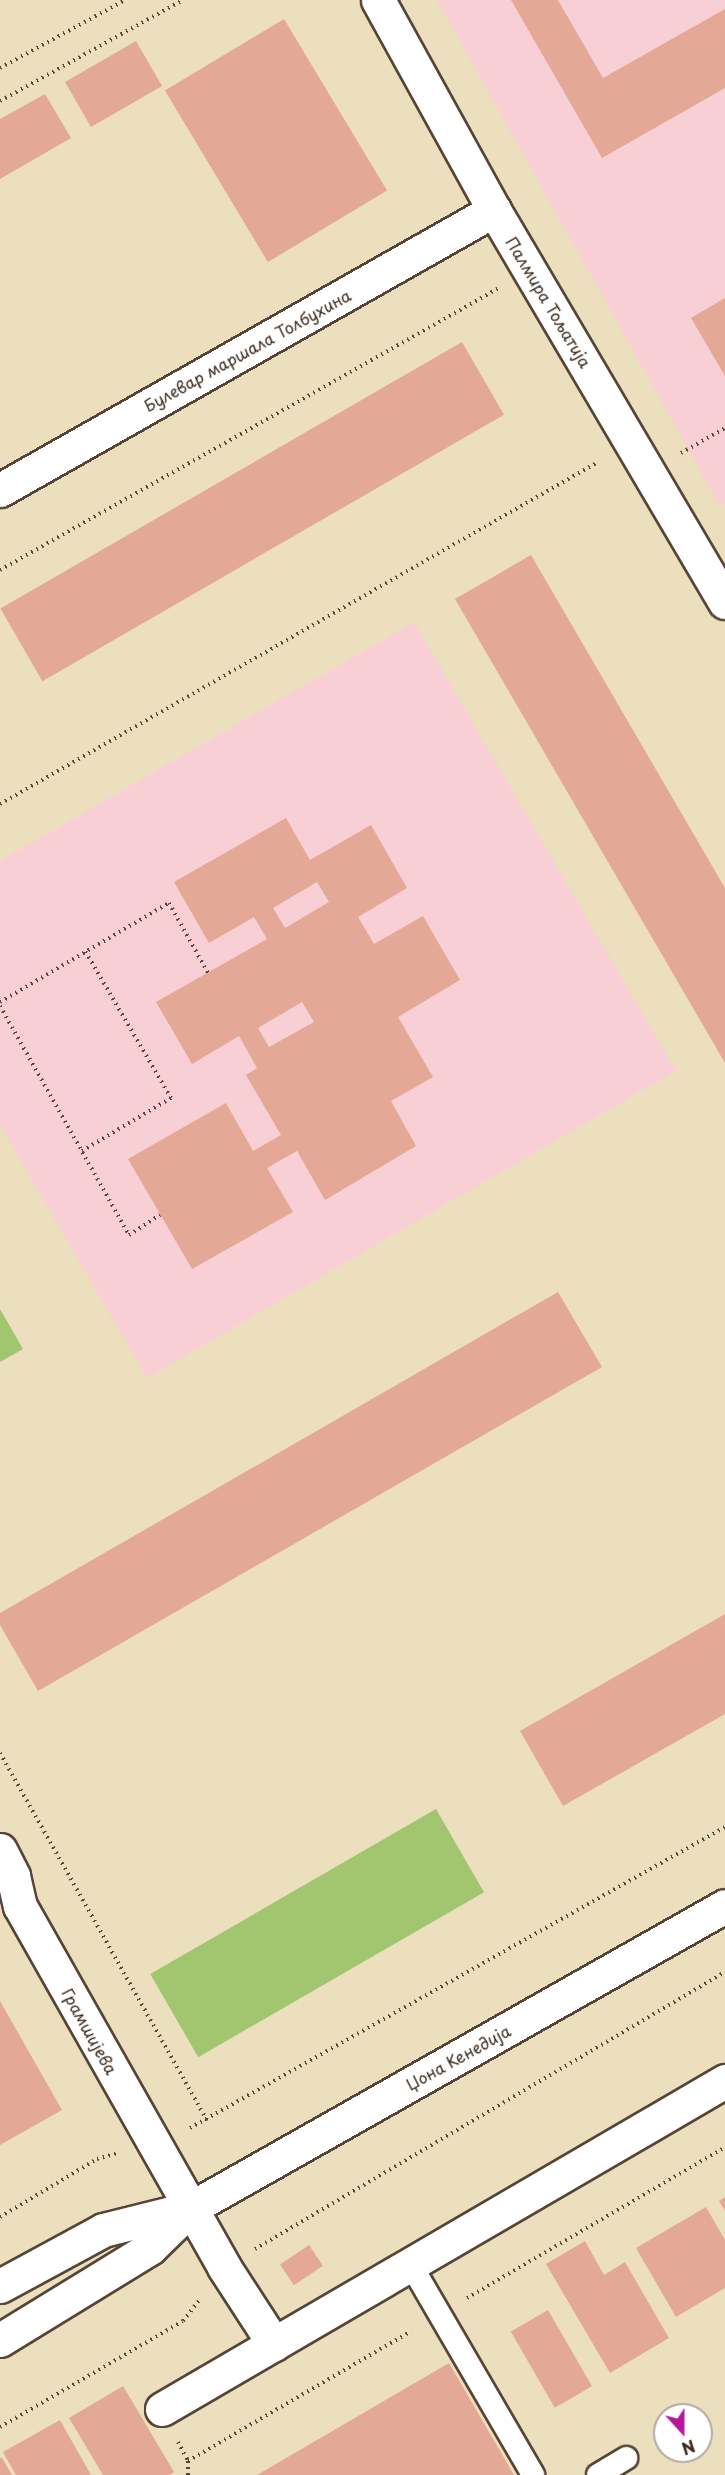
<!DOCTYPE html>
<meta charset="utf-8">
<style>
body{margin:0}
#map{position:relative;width:725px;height:2475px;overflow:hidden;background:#ecdfbe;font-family:"Playpen Sans",sans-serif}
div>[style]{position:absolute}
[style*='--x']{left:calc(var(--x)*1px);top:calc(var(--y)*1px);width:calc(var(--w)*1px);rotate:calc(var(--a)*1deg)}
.built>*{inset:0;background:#f7cfd4}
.green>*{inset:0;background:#a2c670;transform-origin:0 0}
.building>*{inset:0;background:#e3a996;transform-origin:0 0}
.path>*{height:4px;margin-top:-2px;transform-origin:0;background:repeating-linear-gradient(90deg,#564536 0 1.5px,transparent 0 6px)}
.roads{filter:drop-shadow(2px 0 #564536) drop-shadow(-2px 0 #564536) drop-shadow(0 2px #564536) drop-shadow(0 -2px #564536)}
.service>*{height:22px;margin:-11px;padding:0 11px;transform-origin:11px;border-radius:11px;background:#fff}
.minor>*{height:33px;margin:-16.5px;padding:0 16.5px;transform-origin:16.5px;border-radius:16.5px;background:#fff}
.tertiary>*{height:33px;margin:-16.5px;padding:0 16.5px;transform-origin:16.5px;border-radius:16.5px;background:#fff}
span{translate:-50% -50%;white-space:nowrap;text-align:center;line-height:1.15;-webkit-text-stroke:4.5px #fff;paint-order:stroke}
.street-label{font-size:16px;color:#3b2a1e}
.north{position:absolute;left:653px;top:2403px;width:60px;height:60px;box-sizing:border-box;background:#fff;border:2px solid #b1aaa5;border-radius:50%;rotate:159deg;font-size:16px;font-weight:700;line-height:24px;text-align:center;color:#3b2a1e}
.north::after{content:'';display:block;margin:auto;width:21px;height:27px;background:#b5179e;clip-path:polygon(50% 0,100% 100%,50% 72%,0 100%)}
</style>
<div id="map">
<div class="built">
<div style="clip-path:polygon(437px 0,725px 0,725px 504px,720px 506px)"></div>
<div style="clip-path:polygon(414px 622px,676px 1071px,147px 1378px,0 1125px,0 861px)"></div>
</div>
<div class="green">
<div style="clip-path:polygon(0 1309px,23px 1349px,0 1362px)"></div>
<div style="left:436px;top:1809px;width:96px;height:330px;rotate:60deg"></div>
</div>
<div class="building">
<div style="clip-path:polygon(511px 0,558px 0,603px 78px,725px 9px,725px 88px,602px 158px)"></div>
<div style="left:284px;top:19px;width:200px;height:139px;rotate:59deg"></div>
<div style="left:136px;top:41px;width:52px;height:82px;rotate:60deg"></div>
<div style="clip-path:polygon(45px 94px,71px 138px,0 179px,0 119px)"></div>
<div style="clip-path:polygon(725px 298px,725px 376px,691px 318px)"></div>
<div style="left:462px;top:342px;width:84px;height:533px;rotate:60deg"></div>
<div style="clip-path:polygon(531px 555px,725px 888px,725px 1063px,455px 599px)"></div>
<div style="clip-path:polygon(evenodd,286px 818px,310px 860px,371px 825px,407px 888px,358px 917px,374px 944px,423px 916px,460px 980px,398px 1017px,433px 1077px,391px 1101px,416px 1146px,325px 1200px,297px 1151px,267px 1168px,293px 1212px,192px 1269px,128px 1159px,226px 1103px,253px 1151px,281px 1135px,246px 1075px,257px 1068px,239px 1036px,192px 1064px,156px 1002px,267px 939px,254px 917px,209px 943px,174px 882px,286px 818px,317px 882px,329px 902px,285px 928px,273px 908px,317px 882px,286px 818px,302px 1002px,314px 1022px,269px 1047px,258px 1028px,302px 1002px)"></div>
<div style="clip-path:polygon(558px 1292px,602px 1367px,38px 1691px,0 1625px,0 1613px)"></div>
<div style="clip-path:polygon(725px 1614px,725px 1714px,563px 1806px,520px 1731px)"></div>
<div style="clip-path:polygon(0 2001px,62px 2110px,0 2145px)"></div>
<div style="clip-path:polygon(725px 2197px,725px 2211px,719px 2201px)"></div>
<div style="clip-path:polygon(706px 2207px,725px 2240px,725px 2288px,676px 2317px,636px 2248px)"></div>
<div style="clip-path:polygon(585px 2241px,604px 2275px,625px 2262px,669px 2338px,610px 2373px,546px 2264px)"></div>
<div style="left:309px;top:2245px;width:25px;height:35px;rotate:56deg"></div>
<div style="left:548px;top:2310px;width:88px;height:43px;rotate:60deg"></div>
<div style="clip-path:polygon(449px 2363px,514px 2475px,257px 2475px)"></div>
<div style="clip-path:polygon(123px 2386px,174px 2472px,169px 2475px,103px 2475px,69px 2418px)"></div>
<div style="clip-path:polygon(60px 2420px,91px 2475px,16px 2475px,3px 2452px)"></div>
<div style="clip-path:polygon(0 2458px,2px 2458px,12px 2475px,0 2475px)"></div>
</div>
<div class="path">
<div style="--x:0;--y:68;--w:142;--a:-28.5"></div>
<div style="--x:0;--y:101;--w:209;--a:-28.9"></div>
<div style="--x:681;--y:453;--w:51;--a:-29.6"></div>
<div style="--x:0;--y:570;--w:573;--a:-29.47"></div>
<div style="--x:0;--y:804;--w:689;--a:-29.77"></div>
<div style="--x:0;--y:1002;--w:196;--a:-30.4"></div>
<div style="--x:169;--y:903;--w:80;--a:60.9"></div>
<div style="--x:0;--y:1006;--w:263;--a:60.6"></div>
<div style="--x:129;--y:1235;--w:37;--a:-33"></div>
<div style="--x:82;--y:1151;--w:104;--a:-30.8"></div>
<div style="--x:171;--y:1098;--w:170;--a:-120.3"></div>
<div style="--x:0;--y:1753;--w:422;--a:60.6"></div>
<div style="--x:190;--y:2128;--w:614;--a:-29.36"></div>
<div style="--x:0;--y:2217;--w:113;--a:-30.9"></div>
<div style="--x:97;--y:2159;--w:22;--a:-16"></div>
<div style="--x:255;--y:2249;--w:546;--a:-30.51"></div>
<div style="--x:467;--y:2298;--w:299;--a:-30.3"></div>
<div style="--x:0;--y:2427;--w:211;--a:-30.1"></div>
<div style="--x:183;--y:2321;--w:28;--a:-52"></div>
<div style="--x:178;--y:2442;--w:21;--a:62"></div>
<div style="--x:188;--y:2461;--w:14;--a:90"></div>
<div style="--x:188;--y:2461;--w:258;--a:-30.2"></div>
</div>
<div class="roads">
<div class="service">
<div style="--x:411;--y:2265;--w:243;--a:59.8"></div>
<div style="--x:598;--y:2475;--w:33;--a:-31"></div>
</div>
<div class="minor">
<div style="--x:378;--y:0;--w:240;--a:61.1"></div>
<div style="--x:494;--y:210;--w:455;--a:59.5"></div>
<div style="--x:0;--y:490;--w:568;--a:-29.54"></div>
<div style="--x:0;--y:1850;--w:29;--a:63"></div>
<div style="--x:13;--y:1876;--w:31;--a:77"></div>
<div style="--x:20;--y:1906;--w:415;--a:60.5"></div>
<div style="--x:224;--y:2267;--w:92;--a:57"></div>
<div style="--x:162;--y:2409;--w:652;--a:-30.22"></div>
</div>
<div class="tertiary">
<div style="--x:0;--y:2286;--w:117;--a:-28.5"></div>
<div style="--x:103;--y:2230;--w:91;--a:-14"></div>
<div style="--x:0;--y:2340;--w:176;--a:-31.5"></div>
<div style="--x:150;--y:2248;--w:57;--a:-44.3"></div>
<div style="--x:191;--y:2208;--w:613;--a:-29.49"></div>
</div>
</div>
<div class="street-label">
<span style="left:549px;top:302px;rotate:59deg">Палмира Тољатија</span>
<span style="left:247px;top:350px;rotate:-29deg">Булевар маршала Толбухина</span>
<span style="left:90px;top:2031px;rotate:61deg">Грамшијева</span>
<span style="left:458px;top:2057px;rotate:-29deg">Џона Кенедија</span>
</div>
<div class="north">N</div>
</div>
